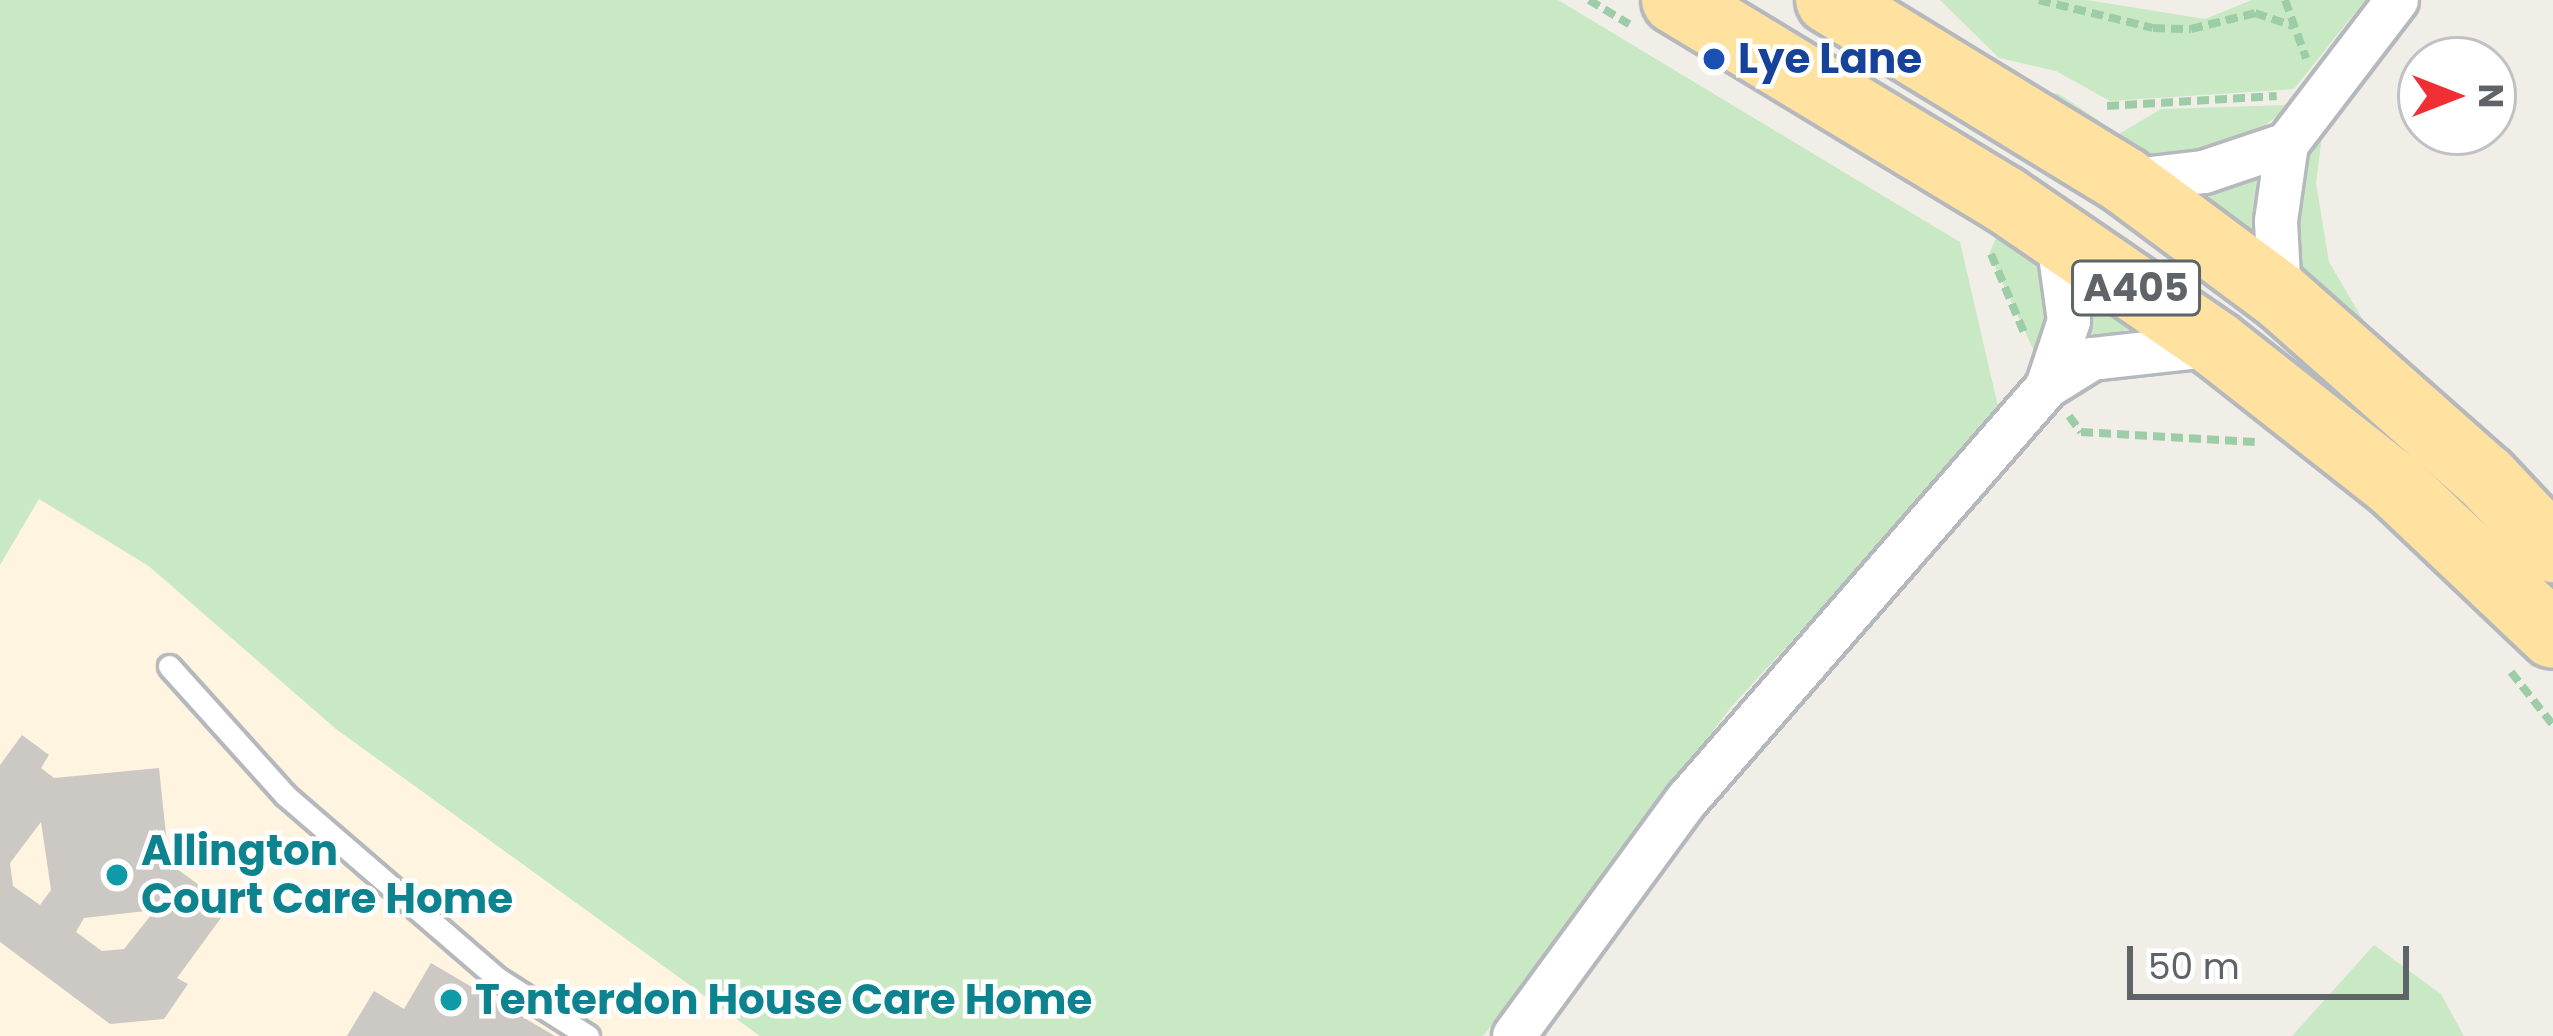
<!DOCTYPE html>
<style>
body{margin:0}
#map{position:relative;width:2553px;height:1036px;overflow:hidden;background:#f1eee8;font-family:Poppins,sans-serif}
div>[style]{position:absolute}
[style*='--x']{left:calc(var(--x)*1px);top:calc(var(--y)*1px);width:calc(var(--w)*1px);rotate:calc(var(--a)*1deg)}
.commercial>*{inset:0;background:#fff4df}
.green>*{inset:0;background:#c8e9c4}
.building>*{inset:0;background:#ccc9c5}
.path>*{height:8px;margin-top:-4px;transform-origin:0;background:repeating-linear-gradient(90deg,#9dcda6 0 12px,transparent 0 18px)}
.roads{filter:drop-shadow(3px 0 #b5b8bc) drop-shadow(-3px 0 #b5b8bc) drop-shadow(0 3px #b5b8bc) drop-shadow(0 -3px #b5b8bc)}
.service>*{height:21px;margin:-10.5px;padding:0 10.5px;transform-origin:10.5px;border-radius:10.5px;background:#fff}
.minor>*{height:42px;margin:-21px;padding:0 21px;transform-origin:21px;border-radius:21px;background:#fff}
.trunk>*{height:66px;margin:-33px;padding:0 33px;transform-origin:33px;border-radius:33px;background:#ffe1a0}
.dots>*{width:33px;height:33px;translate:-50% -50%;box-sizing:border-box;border:6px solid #fff;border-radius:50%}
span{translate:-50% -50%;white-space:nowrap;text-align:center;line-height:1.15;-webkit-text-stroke:9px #fff;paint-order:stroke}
.shield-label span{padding:3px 9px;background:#fff;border:3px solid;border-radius:9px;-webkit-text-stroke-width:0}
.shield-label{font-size:39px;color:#5f6468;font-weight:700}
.transit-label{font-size:42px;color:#164399;font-weight:700}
.left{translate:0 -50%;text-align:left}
.culture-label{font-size:42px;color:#0d838f;font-weight:700}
.north{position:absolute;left:2397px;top:36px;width:120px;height:120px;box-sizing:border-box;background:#fff;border:3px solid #bfc1c3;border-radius:50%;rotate:90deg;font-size:33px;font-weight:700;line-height:48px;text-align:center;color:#5f6468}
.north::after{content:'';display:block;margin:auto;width:42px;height:54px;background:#f02f34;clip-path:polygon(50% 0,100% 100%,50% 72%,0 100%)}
.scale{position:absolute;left:2127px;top:946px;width:282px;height:54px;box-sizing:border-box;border:6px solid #5f6468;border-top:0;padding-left:15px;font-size:36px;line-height:42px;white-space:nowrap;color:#5f6468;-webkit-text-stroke:9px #fff;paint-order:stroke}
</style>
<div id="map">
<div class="commercial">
<div style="clip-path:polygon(39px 498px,149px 567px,336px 729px,760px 1036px,0 1036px,0 565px)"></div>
</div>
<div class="green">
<div style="clip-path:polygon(0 0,1558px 0,1960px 242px,2000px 415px,1731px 707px,1483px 1036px,760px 1036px,336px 729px,149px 566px,39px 499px,0 565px)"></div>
<div style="clip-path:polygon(1940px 0,2087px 0,2205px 19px,2252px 0,2365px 0,2294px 89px,2110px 101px,2056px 71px,1999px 58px)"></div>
<div style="clip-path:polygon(2042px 91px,2059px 94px,2119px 134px,2161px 109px,2292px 105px,2236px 147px,2170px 160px,2136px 155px)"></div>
<div style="clip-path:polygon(2323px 128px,2316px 183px,2329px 262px,2366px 325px,2422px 379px,2303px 278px,2289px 248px,2294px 179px)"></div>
<div style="clip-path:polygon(2257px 178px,2262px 249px,2187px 194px,2217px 190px)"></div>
<div style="clip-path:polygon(2002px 224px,2048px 276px,2052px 298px,2040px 364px,1989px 254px)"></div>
<div style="clip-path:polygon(2085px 277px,2149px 325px,2087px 339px)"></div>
<div style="clip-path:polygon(2374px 945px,2441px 994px,2464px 1036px,2292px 1036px)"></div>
</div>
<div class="building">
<div style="clip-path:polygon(evenodd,22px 735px,49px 755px,41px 768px,54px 778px,159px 768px,169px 863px,229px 907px,177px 978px,188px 984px,164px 1019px,110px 1024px,0 942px,0 765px,22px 735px,41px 822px,51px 890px,40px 905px,13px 886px,10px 863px,41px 822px,22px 735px,155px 910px,124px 949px,102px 951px,76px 932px,84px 918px,155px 910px)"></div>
<div style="clip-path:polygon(431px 963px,555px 1036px,347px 1036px,374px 991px,404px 1009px)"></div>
</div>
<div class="path">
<div style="--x:1589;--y:0;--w:47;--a:31"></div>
<div style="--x:2039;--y:0;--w:117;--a:13.8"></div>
<div style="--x:2153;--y:28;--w:38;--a:2"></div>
<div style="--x:2191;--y:29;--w:66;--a:-14"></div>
<div style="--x:2255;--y:13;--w:40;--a:18.9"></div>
<div style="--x:2285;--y:0;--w:62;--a:70.1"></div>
<div style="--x:2107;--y:106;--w:170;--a:-3.4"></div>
<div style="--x:1991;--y:254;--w:88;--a:67.2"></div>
<div style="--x:2069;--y:416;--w:20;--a:53"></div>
<div style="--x:2081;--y:432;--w:174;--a:3.3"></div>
<div style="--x:2511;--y:672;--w:68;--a:51.6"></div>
</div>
<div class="roads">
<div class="service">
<div style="--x:169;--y:666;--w:173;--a:48"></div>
<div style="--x:285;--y:795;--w:280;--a:40.8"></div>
<div style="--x:497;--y:978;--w:108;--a:32.5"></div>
</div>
<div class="minor">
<div style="--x:2125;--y:181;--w:80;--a:-6.5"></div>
<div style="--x:2204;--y:172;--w:88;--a:-18.6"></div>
<div style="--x:2287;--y:144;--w:181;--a:-52.6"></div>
<div style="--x:2280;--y:296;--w:75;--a:-93.1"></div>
<div style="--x:2276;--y:221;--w:78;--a:-81.9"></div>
<div style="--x:2047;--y:387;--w:70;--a:-71.6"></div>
<div style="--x:2069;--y:321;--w:89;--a:-97.8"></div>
<div style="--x:1514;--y:1036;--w:293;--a:-53.8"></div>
<div style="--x:1687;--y:800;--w:548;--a:-48.92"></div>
<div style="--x:2047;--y:387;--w:53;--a:-31.9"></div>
<div style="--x:2092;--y:359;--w:125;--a:-6.4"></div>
</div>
<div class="trunk">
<div style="--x:1675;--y:0;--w:385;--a:31.2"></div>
<div style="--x:2004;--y:199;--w:258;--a:34.4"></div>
<div style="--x:2217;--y:345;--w:228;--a:38.2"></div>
<div style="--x:2396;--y:486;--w:216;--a:43.5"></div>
<div style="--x:1829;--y:0;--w:347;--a:31.4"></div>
<div style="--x:2125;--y:181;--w:193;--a:36.6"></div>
<div style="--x:2280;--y:296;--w:275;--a:41.5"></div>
<div style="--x:2486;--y:478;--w:98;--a:46.7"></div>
</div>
</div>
<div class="dots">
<div style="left:1714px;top:59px;background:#1a4fb4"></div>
<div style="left:117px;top:875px;background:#0f9aa8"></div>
<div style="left:451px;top:1000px;background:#0f9aa8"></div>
</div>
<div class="shield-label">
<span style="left:2136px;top:288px">A405</span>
</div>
<div class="transit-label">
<span class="left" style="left:1738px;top:59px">Lye Lane</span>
</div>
<div class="culture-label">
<span class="left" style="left:141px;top:875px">Allington<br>Court Care Home</span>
<span class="left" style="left:475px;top:1000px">Tenterdon House Care Home</span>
</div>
<div class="north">N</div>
<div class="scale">50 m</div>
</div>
